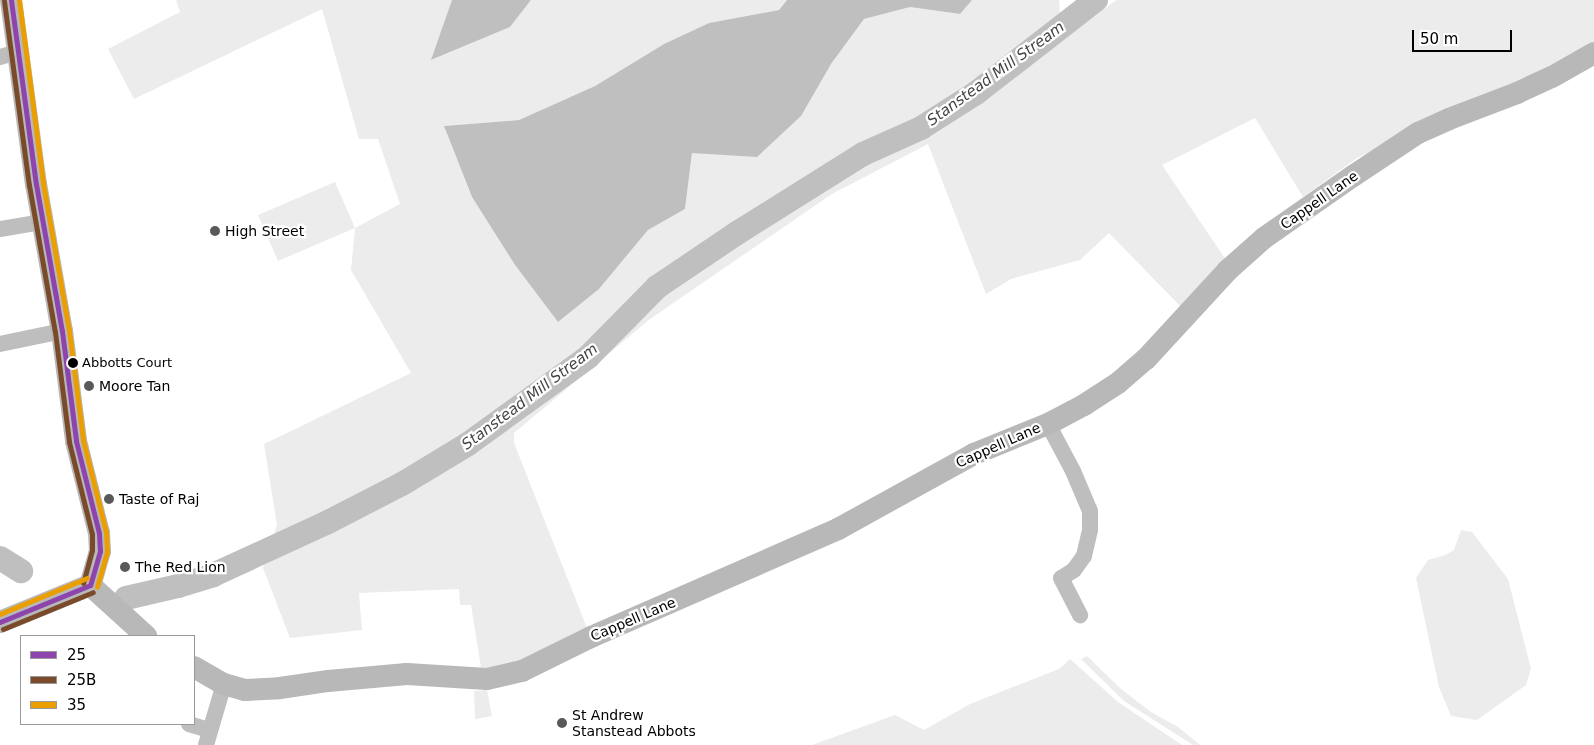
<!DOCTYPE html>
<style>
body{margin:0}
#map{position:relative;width:1594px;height:745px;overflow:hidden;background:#fff;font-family:"DejaVu Sans",sans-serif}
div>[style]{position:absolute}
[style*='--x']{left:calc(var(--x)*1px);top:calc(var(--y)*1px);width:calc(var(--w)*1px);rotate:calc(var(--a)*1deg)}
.green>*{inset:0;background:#ececec}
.water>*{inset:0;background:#bfbfbf}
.river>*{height:24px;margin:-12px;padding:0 12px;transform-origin:12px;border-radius:12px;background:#bfbfbf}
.street>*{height:16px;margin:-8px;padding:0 8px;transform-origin:8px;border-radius:8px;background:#bebebe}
.secondary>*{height:22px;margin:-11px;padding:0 11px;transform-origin:11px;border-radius:11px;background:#b8b8b8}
.bus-1>*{height:5px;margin:-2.5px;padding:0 2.5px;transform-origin:2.5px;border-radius:2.5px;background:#8e44ad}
.bus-2>*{height:5px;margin:-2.5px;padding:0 2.5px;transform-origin:2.5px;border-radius:2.5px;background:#7a4b2a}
.bus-3>*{height:5px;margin:-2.5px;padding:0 2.5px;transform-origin:2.5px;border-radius:2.5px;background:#eb9e00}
.dots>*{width:14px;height:14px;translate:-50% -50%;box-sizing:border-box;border:2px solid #fff;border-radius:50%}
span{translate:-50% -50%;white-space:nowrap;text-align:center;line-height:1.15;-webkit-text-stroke:4.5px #fff;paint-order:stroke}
.bus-label{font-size:13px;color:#000}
.left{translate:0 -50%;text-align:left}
.street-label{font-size:14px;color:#000}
.poi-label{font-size:14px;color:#000}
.water-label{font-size:15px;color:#444;font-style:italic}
.legend{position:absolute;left:20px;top:635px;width:175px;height:90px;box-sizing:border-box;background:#fff;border:1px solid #999;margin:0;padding:6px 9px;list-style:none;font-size:15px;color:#000}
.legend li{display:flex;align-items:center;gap:10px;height:25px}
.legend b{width:25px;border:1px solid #999}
.scale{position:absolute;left:1412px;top:30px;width:100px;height:22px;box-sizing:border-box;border:2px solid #000;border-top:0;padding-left:6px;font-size:15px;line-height:18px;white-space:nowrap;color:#000;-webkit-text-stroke:4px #fff;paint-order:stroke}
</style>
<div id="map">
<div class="green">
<div style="clip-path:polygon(176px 0,452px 0,432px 60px,510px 27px,531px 0,787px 0,779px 10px,709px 23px,664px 44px,595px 86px,519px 120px,444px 126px,472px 197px,515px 265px,558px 322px,599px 289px,648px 230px,685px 209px,692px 153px,831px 64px,864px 19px,910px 7px,959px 14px,972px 0,1059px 0,1062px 41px,1116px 0,1594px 0,1594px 44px,1357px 158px,1303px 197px,1255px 118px,1162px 165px,1226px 260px,1182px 308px,1109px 233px,1080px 260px,1011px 279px,986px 294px,928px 144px,832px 194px,650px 319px,514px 433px,514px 443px,589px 633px,510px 666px,481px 668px,471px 605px,460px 605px,459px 589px,359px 593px,362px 630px,290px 638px,263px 568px,277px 525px,264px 444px,411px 373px,351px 270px,355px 228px,278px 261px,258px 215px,335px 182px,355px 228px,400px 204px,378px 139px,359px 139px,322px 9px,134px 99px,108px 49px,180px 12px)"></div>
<div style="clip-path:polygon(1461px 530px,1472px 532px,1508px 579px,1531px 669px,1526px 685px,1477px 720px,1451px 716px,1439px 687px,1416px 578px,1428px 560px,1445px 555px,1454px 550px)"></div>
<div style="clip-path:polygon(1087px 656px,1121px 689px,1151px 712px,1178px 727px,1200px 745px,1193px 745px,1124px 701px,1081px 659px)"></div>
<div style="clip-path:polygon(1070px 659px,1118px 702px,1182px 745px,812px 745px,895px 715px,924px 730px,970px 704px,1059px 669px)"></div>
<div style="clip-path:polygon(487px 690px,492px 716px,475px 719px,474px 691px)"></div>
</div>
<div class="water">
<div style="clip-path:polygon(452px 0,531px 0,510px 27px,431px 60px)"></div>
<div style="clip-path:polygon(787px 0,972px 0,960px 14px,910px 7px,864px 19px,831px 64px,801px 116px,757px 157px,692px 153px,685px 209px,648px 230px,599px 289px,558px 322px,515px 265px,472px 197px,444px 126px,519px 120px,595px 86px,664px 44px,709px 23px,779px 10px)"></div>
</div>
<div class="river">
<div style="--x:0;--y:558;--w:25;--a:32"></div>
<div style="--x:126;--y:598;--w:53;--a:-13"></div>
<div style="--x:178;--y:586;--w:37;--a:-17"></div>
<div style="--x:213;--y:575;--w:124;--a:-24.7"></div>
<div style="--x:326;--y:523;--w:85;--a:-27.2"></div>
<div style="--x:402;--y:484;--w:77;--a:-31.2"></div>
<div style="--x:468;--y:444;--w:148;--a:-35.9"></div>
<div style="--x:588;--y:357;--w:98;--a:-45.4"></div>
<div style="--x:657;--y:287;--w:97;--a:-34"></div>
<div style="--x:737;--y:233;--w:149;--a:-32.1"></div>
<div style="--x:863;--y:154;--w:64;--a:-24.1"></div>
<div style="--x:921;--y:128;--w:65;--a:-32.5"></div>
<div style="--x:976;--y:93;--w:152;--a:-37.8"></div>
</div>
<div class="street">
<div style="--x:0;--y:57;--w:18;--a:-16"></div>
<div style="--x:0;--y:229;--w:43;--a:-9.5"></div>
<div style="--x:0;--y:344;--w:63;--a:-11.8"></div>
<div style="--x:1048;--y:424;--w:53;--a:62"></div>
<div style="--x:1073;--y:471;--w:43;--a:67"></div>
<div style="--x:1090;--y:511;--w:19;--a:90"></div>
<div style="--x:1090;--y:530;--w:27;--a:103"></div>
<div style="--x:1084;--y:556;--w:17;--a:126"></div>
<div style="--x:1074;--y:570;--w:15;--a:148"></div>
<div style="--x:1061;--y:578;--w:42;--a:62.8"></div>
<div style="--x:189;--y:724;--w:21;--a:17"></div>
<div style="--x:206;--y:745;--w:64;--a:-73.6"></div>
</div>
<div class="secondary">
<div style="--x:11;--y:0;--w:186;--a:82.3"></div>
<div style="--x:36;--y:184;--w:149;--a:80"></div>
<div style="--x:62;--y:331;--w:111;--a:82.7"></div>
<div style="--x:76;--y:441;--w:95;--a:76"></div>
<div style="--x:99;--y:533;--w:18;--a:87"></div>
<div style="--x:100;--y:551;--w:35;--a:106"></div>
<div style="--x:90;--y:585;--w:76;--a:42.3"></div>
<div style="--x:0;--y:622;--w:97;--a:-22.3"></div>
<div style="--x:194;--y:667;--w:34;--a:30"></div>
<div style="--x:224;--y:684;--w:22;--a:16"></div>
<div style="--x:245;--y:690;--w:35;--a:-3"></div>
<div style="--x:280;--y:688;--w:49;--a:-8.3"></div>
<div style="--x:328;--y:681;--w:79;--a:-5.1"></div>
<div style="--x:407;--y:674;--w:80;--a:3.6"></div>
<div style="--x:487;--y:679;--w:36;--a:-13"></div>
<div style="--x:522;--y:671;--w:77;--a:-26.2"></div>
<div style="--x:591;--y:637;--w:270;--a:-23.6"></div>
<div style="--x:838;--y:529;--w:155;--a:-28.9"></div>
<div style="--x:974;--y:454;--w:80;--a:-22.1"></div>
<div style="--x:1048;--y:424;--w:41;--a:-27.8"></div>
<div style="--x:1084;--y:405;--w:40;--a:-32.9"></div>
<div style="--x:1118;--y:383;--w:37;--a:-41"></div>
<div style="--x:1146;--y:359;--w:121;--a:-47.3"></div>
<div style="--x:1228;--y:270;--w:48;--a:-41.6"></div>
<div style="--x:1264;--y:238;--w:108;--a:-34.9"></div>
<div style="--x:1353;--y:176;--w:78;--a:-33.5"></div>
<div style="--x:1418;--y:133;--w:34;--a:-24"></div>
<div style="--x:1449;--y:119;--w:73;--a:-20.9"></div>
<div style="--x:1517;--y:93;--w:38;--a:-25"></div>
<div style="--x:1552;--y:77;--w:48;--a:-29.7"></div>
</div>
<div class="bus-1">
<div style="--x:11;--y:0;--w:186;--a:82.3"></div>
<div style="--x:36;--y:184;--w:149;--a:80"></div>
<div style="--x:62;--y:331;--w:111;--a:82.7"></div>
<div style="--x:76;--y:441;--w:95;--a:76"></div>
<div style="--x:99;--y:533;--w:18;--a:87"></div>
<div style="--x:100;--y:551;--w:35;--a:106"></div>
<div style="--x:0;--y:622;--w:97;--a:-22.3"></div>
</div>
<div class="bus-2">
<div style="--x:4;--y:1;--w:186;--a:82.3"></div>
<div style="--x:29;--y:185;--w:149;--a:80"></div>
<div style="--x:55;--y:332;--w:111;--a:82.7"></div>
<div style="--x:69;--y:442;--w:95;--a:76"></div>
<div style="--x:92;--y:534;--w:16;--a:90"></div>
<div style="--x:92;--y:550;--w:34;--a:105"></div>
<div style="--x:3;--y:629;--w:97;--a:-22.3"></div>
</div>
<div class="bus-3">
<div style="--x:19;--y:0;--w:185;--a:82.5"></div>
<div style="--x:43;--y:183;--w:149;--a:80"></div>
<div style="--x:69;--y:330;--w:111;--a:82.7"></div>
<div style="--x:83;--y:440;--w:95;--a:76"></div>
<div style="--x:106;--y:532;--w:20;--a:87"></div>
<div style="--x:107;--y:552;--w:36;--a:106"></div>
<div style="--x:0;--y:614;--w:94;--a:-22.5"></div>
</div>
<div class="dots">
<div style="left:215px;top:231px;background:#595959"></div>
<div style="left:73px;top:363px;background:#000"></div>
<div style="left:89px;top:386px;background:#595959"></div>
<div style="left:109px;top:499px;background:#595959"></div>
<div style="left:125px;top:567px;background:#595959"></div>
<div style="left:562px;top:723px;background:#595959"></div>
</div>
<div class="bus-label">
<span class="left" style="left:82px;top:363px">Abbotts Court</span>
</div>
<div class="street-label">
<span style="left:1319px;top:200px;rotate:-35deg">Cappell Lane</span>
<span style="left:998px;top:445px;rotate:-24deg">Cappell Lane</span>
<span style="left:633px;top:619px;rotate:-23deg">Cappell Lane</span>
</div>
<div class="poi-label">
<span class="left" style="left:225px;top:231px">High Street</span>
<span class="left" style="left:99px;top:386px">Moore Tan</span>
<span class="left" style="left:119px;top:499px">Taste of Raj</span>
<span class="left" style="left:135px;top:567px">The Red Lion</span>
<span class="left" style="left:572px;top:723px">St Andrew<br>Stanstead Abbots</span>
</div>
<div class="water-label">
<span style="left:996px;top:74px;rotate:-36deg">Stanstead Mill Stream</span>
<span style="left:530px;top:397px;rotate:-37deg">Stanstead Mill Stream</span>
</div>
<ul class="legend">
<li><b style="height:6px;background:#8e44ad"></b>25</li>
<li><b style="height:6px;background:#7a4b2a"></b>25B</li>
<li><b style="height:6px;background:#eb9e00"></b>35</li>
</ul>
<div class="scale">50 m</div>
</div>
